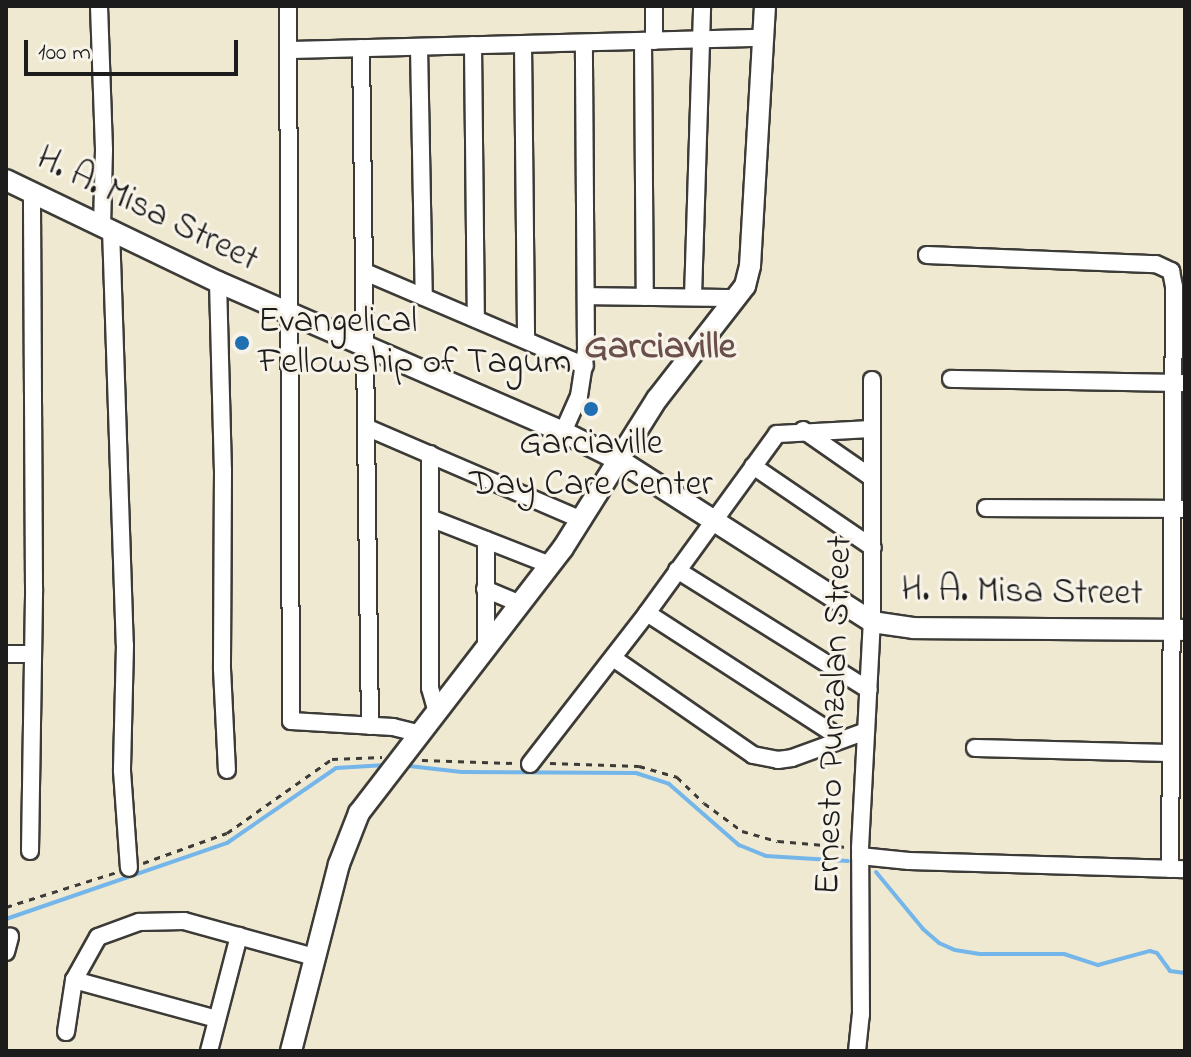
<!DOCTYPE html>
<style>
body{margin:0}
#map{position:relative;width:1191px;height:1057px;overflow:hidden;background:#f0e9d1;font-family:"Indie Flower",sans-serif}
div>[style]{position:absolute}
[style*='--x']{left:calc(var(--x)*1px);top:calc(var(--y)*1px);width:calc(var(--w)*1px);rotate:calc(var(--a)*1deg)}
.stream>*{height:4px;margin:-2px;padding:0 2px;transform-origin:2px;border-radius:2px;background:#74b6e9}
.path>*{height:3px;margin-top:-1.5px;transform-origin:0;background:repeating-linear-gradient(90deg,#3c3b37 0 6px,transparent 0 12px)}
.roads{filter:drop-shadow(2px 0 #3c3b37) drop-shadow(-2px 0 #3c3b37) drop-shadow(0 2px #3c3b37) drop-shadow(0 -2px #3c3b37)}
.minor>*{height:16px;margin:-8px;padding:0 8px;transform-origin:8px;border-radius:8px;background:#fff}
.tertiary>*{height:20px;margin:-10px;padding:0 10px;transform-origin:10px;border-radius:10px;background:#fff}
.dots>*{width:22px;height:22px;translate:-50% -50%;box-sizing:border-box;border:4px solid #f7f3e8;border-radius:50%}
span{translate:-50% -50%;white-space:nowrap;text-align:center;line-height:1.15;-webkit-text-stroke:6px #f7f3e8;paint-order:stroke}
.street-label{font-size:36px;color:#1c1c1c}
.poi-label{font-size:36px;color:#1c1c1c}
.left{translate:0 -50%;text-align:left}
.neighbourhood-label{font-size:38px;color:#6a4f4b;font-weight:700}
.frame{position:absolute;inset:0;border:8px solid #1c1c1c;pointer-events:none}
.scale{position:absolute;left:24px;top:40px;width:214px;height:36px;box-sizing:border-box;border:4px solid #1c1c1c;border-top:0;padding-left:10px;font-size:24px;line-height:28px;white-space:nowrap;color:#1c1c1c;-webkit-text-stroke:6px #f7f3e8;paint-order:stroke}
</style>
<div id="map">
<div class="stream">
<div style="--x:409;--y:766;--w:53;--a:6.5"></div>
<div style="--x:462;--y:772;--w:174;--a:0.3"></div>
<div style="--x:636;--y:773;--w:35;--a:18"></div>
<div style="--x:669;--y:784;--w:93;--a:41.1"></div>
<div style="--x:739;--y:845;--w:29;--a:22"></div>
<div style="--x:766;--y:856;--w:82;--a:3.5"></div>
<div style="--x:876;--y:872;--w:74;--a:50.5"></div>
<div style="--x:923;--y:929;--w:21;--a:41"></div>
<div style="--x:939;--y:943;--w:17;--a:24"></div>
<div style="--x:955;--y:950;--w:25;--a:9"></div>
<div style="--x:980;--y:954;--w:84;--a:0"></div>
<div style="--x:1064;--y:954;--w:36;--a:18"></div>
<div style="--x:1098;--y:965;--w:54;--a:-15.1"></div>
<div style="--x:1150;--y:951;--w:7;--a:16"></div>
<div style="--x:1157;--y:953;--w:22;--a:54"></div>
<div style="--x:1170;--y:971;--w:15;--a:8"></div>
<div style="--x:6;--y:919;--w:234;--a:-19"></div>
<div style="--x:227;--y:843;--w:132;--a:-34.5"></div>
<div style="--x:336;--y:768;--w:50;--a:-3.4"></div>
</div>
<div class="path">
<div style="--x:422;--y:760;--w:92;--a:1.9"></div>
<div style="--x:550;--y:763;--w:89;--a:1.9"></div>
<div style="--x:639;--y:766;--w:40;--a:16"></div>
<div style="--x:677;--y:777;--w:37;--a:44"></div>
<div style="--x:704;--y:803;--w:47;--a:36.4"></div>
<div style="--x:742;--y:831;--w:37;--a:16"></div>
<div style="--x:778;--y:841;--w:69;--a:5"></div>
<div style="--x:143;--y:863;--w:89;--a:-19.7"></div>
<div style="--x:227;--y:833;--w:128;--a:-35.2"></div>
<div style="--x:332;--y:759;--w:50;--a:-2.3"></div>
<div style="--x:6;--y:907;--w:116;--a:-17.5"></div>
</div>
<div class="roads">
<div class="minor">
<div style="--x:99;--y:6;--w:144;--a:88"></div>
<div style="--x:104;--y:150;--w:75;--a:91.5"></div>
<div style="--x:288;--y:6;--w:715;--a:89.76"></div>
<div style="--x:291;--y:721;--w:102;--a:3.4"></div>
<div style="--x:393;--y:727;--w:29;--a:14"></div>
<div style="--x:643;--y:41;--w:256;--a:89.6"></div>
<div style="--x:654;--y:41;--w:35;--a:-90"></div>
<div style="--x:523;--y:44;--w:296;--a:89.4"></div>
<div style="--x:473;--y:45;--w:274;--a:89.4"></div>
<div style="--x:419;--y:47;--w:250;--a:88.9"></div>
<div style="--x:361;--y:48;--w:678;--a:89.24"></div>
<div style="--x:290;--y:50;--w:473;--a:-1.5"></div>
<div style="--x:111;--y:229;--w:416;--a:88.1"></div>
<div style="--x:125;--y:645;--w:126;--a:91.4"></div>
<div style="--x:122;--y:771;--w:97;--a:85.9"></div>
<div style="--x:927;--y:255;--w:229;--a:2.3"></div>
<div style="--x:1156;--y:264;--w:17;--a:25"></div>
<div style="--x:1171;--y:271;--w:16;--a:79"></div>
<div style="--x:1174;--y:287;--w:582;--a:90.39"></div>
<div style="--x:365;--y:272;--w:239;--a:23.1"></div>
<div style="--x:218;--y:282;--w:188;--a:88.5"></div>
<div style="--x:223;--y:470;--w:199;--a:90.3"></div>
<div style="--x:222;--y:669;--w:101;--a:87.2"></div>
<div style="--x:587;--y:296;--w:150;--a:0.8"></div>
<div style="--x:693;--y:297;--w:291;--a:-88.2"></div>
<div style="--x:951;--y:379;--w:234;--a:1"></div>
<div style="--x:368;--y:428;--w:233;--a:23.3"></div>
<div style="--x:803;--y:430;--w:84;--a:34.8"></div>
<div style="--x:563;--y:432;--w:39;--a:-66"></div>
<div style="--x:579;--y:396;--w:47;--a:-81.3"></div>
<div style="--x:586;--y:350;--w:307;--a:-90.4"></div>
<div style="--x:430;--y:454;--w:234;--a:90"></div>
<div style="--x:430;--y:688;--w:26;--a:74"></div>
<div style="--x:753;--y:466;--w:145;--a:34.3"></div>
<div style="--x:986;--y:508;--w:199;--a:0.3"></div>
<div style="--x:430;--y:518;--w:129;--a:21.4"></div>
<div style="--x:677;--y:570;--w:226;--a:32"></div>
<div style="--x:485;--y:589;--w:39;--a:23"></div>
<div style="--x:647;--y:613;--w:232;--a:32.9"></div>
<div style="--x:486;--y:649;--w:109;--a:-90"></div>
<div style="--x:6;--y:654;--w:27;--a:0"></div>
<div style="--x:613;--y:658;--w:170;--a:34.7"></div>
<div style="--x:753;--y:755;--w:25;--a:11"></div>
<div style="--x:778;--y:760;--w:14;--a:-8"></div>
<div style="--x:792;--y:758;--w:79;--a:-20"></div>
<div style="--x:975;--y:748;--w:195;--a:1.5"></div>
<div style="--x:530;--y:764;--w:191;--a:-52.2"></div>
<div style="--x:647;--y:613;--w:221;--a:-54"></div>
<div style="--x:777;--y:434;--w:95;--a:-3"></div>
<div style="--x:30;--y:851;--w:263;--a:-89.1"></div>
<div style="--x:34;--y:588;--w:396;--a:-90.3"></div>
<div style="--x:860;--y:856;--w:49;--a:5.8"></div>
<div style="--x:909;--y:861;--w:276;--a:1.7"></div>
<div style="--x:6;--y:952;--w:16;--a:-75"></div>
<div style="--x:74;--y:980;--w:148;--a:15.3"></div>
<div style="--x:66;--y:1032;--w:53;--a:-81.3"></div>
<div style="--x:74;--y:980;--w:49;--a:-60.8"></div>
<div style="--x:98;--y:937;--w:44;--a:-20.1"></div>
<div style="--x:139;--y:922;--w:45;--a:-1.3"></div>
<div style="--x:184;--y:921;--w:135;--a:15.5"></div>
<div style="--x:209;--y:1051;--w:119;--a:-75.4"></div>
<div style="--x:857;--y:1051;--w:36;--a:-84"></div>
<div style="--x:861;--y:1015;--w:167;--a:-90.3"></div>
<div style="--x:860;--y:848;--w:226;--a:-87"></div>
<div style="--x:872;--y:622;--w:242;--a:-90"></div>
</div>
<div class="tertiary">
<div style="--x:6;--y:180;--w:235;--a:25.7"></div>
<div style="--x:218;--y:282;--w:376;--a:23.5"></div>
<div style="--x:563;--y:432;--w:63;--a:26.6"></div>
<div style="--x:619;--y:460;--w:300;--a:32.6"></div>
<div style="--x:872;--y:622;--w:41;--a:8.3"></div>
<div style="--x:913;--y:628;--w:272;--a:0.4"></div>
<div style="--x:291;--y:1051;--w:193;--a:-75.6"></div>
<div style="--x:339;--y:864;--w:55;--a:-68.6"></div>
<div style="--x:359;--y:813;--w:334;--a:-52.4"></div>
<div style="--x:563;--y:548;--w:176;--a:-57.8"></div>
<div style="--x:657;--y:399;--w:143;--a:-52.1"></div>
<div style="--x:745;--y:286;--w:21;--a:-76"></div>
<div style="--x:750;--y:266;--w:260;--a:-86.7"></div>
</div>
</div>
<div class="dots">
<div style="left:242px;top:343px;background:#1f6fb2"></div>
<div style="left:591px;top:409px;background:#1f6fb2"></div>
</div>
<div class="street-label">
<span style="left:147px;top:210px;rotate:26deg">H. A. Misa Street</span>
<span style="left:1022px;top:593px;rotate:1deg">H. A. Misa Street</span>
<span style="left:835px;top:715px;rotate:-88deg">Ernesto Punzalan Street</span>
</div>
<div class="poi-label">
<span class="left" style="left:258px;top:343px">Evangelical<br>Fellowship of Tagum</span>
<span style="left:591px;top:465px">Garciaville<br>Day Care Center</span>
</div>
<div class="neighbourhood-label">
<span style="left:660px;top:349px">Garciaville</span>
</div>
<div class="frame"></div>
<div class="scale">100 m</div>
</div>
